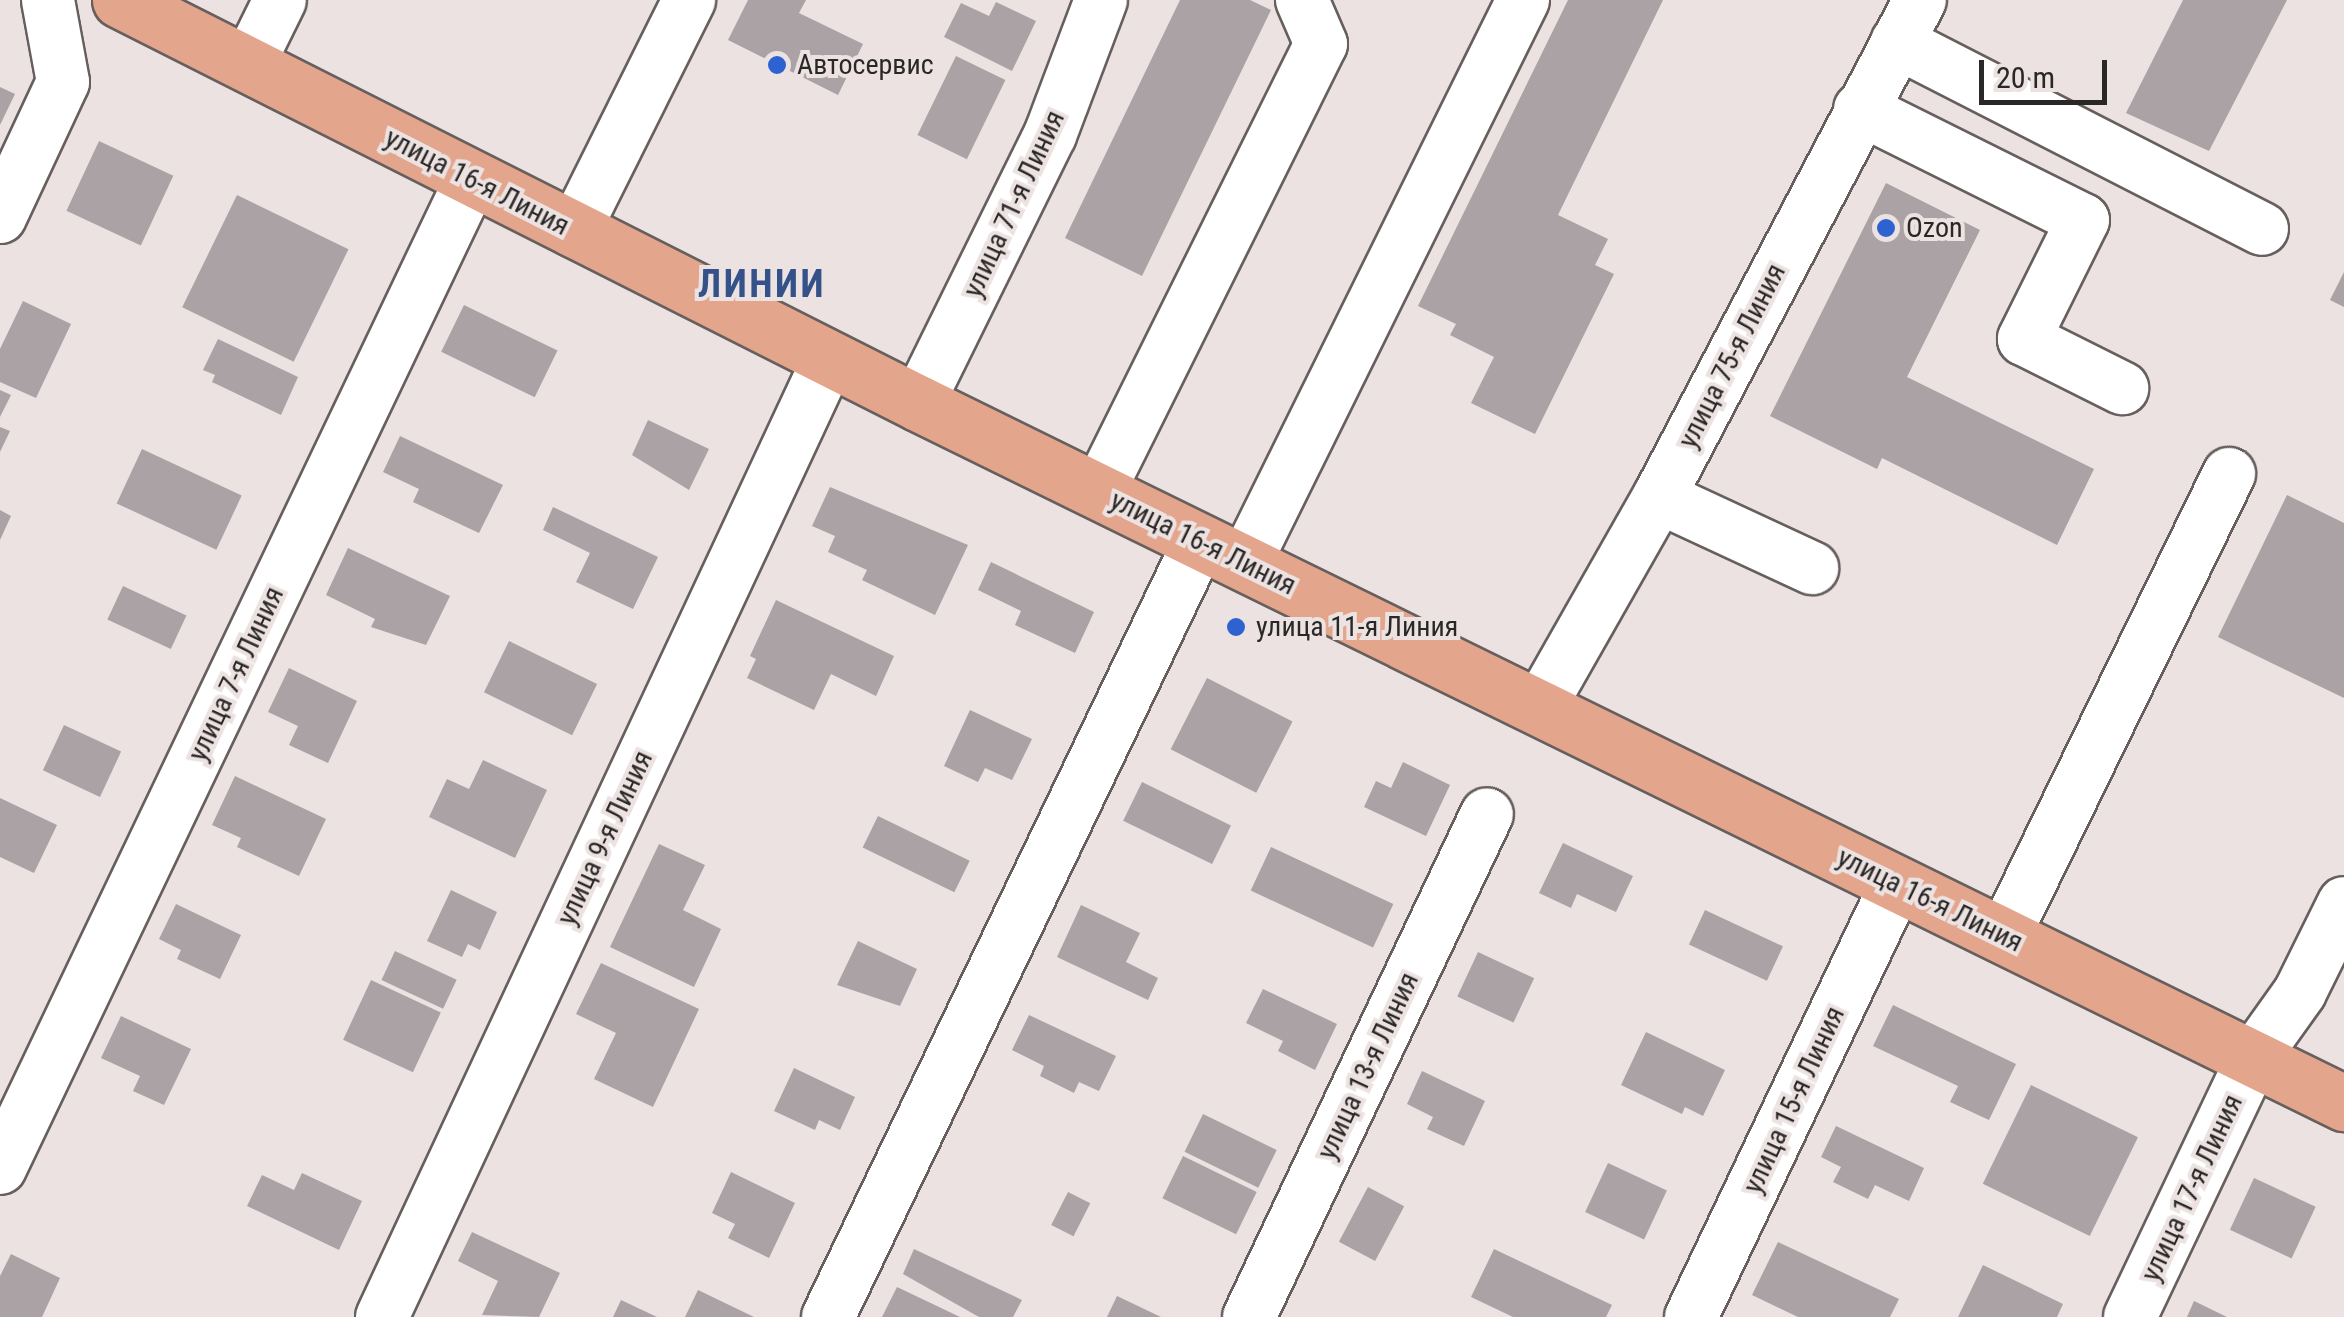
<!DOCTYPE html>
<meta charset="utf-8">
<style>
body{margin:0}
#map{position:relative;width:2344px;height:1317px;overflow:hidden;background:#ebe2e1;font-family:"Roboto Condensed",sans-serif}
div>[style]{position:absolute}
[style*='--x']{left:calc(var(--x)*1px);top:calc(var(--y)*1px);width:calc(var(--w)*1px);rotate:calc(var(--a)*1deg)}
.building>*{inset:0;background:#aaa2a5;transform-origin:0 0}
.roads{filter:drop-shadow(2px 0 #675f5e) drop-shadow(-2px 0 #675f5e) drop-shadow(0 2px #675f5e) drop-shadow(0 -2px #675f5e)}
.minor>*{height:52px;margin:-26px;padding:0 26px;transform-origin:26px;border-radius:26px;background:#fff}
.major>*{height:55px;margin:-27.5px;padding:0 27.5px;transform-origin:27.5px;border-radius:27.5px;background:#e3a58c}
.dots>*{width:28px;height:28px;translate:-50% -50%;box-sizing:border-box;border:5px solid #ebe2e1;border-radius:50%}
span{translate:-50% -50%;white-space:nowrap;text-align:center;line-height:1.15;-webkit-text-stroke:8px #ebe2e1;paint-order:stroke}
.poi-label{font-size:28px;color:#2a2727}
.left{translate:0 -50%;text-align:left}
.street-label{font-size:28px;color:#2a2727}
.district-label{font-size:38px;color:#34518a;font-weight:700;letter-spacing:2.5px}
.scale{position:absolute;left:1979px;top:60px;width:128px;height:45px;box-sizing:border-box;border:5px solid #2a2727;border-top:0;padding-left:12px;font-size:30px;line-height:35px;white-space:nowrap;color:#2a2727;-webkit-text-stroke:8px #ebe2e1;paint-order:stroke}
</style>
<div id="map">
<div class="building">
<div style="clip-path:polygon(748px 0,806px 0,799px 13px,863px 44px,838px 95px,728px 40px)"></div>
<div style="clip-path:polygon(1180px 0,1250px 0,1271px 10px,1142px 276px,1065px 238px)"></div>
<div style="clip-path:polygon(1568px 0,1663px 0,1558px 215px,1608px 239px,1595px 265px,1614px 274px,1535px 434px,1471px 403px,1494px 357px,1450px 335px,1456px 324px,1418px 306px)"></div>
<div style="clip-path:polygon(2183px 0,2287px 0,2209px 151px,2126px 113px)"></div>
<div style="clip-path:polygon(996px 2px,1036px 21px,1012px 71px,944px 37px,961px 3px,989px 16px)"></div>
<div style="left:956px;top:56px;width:55px;height:88px;rotate:26deg"></div>
<div style="clip-path:polygon(0 87px,15px 94px,0 125px)"></div>
<div style="left:99px;top:141px;width:82px;height:77px;rotate:25deg"></div>
<div style="clip-path:polygon(1886px 183px,1980px 230px,1907px 377px,2094px 469px,2057px 545px,1882px 458px,1877px 469px,1770px 416px)"></div>
<div style="left:237px;top:195px;width:124px;height:125px;rotate:26deg"></div>
<div style="clip-path:polygon(2344px 272px,2344px 307px,2330px 300px)"></div>
<div style="clip-path:polygon(23px 301px,71px 324px,36px 398px,0 382px,0 349px)"></div>
<div style="left:464px;top:305px;width:104px;height:52px;rotate:26deg"></div>
<div style="clip-path:polygon(218px 339px,298px 377px,281px 415px,212px 382px,215px 375px,203px 370px)"></div>
<div style="clip-path:polygon(0 390px,11px 395px,0 417px)"></div>
<div style="clip-path:polygon(648px 420px,709px 449px,689px 490px,632px 455px)"></div>
<div style="clip-path:polygon(0 427px,10px 431px,0 452px)"></div>
<div style="clip-path:polygon(400px 436px,503px 485px,479px 533px,413px 502px,419px 489px,383px 472px)"></div>
<div style="left:142px;top:449px;width:110px;height:60px;rotate:25deg"></div>
<div style="clip-path:polygon(830px 487px,968px 545px,935px 615px,862px 580px,867px 570px,828px 552px,835px 536px,812px 526px)"></div>
<div style="clip-path:polygon(2287px 495px,2344px 523px,2344px 698px,2218px 637px)"></div>
<div style="clip-path:polygon(553px 507px,658px 557px,633px 609px,576px 582px,590px 553px,543px 530px)"></div>
<div style="clip-path:polygon(0 510px,11px 516px,0 540px)"></div>
<div style="clip-path:polygon(348px 548px,450px 596px,426px 645px,371px 627px,375px 619px,326px 595px)"></div>
<div style="clip-path:polygon(991px 562px,1094px 612px,1075px 653px,1015px 625px,1021px 611px,978px 590px)"></div>
<div style="left:123px;top:586px;width:70px;height:37px;rotate:25deg"></div>
<div style="clip-path:polygon(776px 600px,894px 656px,876px 696px,831px 674px,814px 710px,747px 678px,756px 659px,750px 656px)"></div>
<div style="left:509px;top:641px;width:98px;height:57px;rotate:26deg"></div>
<div style="clip-path:polygon(289px 668px,357px 701px,328px 763px,289px 745px,298px 726px,268px 712px)"></div>
<div style="left:1207px;top:678px;width:96px;height:80px;rotate:27deg"></div>
<div style="clip-path:polygon(970px 710px,1032px 739px,1012px 780px,985px 768px,978px 782px,944px 766px)"></div>
<div style="left:64px;top:725px;width:63px;height:50px;rotate:25deg"></div>
<div style="clip-path:polygon(483px 760px,547px 790px,515px 858px,429px 817px,447px 779px,469px 789px)"></div>
<div style="clip-path:polygon(1403px 762px,1450px 785px,1426px 836px,1364px 807px,1376px 781px,1391px 788px)"></div>
<div style="clip-path:polygon(235px 776px,326px 819px,299px 876px,237px 847px,241px 838px,212px 825px)"></div>
<div style="left:1142px;top:782px;width:99px;height:43px;rotate:26deg"></div>
<div style="clip-path:polygon(0 798px,57px 825px,34px 873px,0 857px)"></div>
<div style="left:878px;top:816px;width:102px;height:35px;rotate:26deg"></div>
<div style="clip-path:polygon(1563px 843px,1633px 876px,1616px 912px,1577px 894px,1571px 908px,1539px 893px)"></div>
<div style="clip-path:polygon(659px 844px,705px 865px,683px 910px,721px 929px,694px 987px,610px 947px)"></div>
<div style="left:1271px;top:847px;width:135px;height:48px;rotate:25deg"></div>
<div style="clip-path:polygon(451px 890px,497px 912px,480px 950px,468px 944px,462px 957px,427px 941px)"></div>
<div style="clip-path:polygon(176px 904px,241px 935px,220px 979px,177px 959px,181px 950px,159px 939px)"></div>
<div style="clip-path:polygon(1081px 905px,1140px 933px,1126px 962px,1158px 978px,1148px 1000px,1057px 957px)"></div>
<div style="left:1705px;top:910px;width:86px;height:38px;rotate:25deg"></div>
<div style="clip-path:polygon(858px 941px,917px 969px,900px 1006px,837px 985px)"></div>
<div style="left:395px;top:951px;width:68px;height:32px;rotate:25deg"></div>
<div style="left:1478px;top:952px;width:62px;height:49px;rotate:25deg"></div>
<div style="clip-path:polygon(601px 963px,699px 1009px,653px 1107px,594px 1079px,616px 1033px,576px 1014px)"></div>
<div style="left:371px;top:980px;width:77px;height:66px;rotate:25deg"></div>
<div style="clip-path:polygon(1263px 989px,1337px 1024px,1315px 1070px,1278px 1051px,1283px 1041px,1246px 1023px)"></div>
<div style="clip-path:polygon(1893px 1005px,2016px 1064px,1989px 1120px,1950px 1102px,1958px 1086px,1873px 1046px)"></div>
<div style="clip-path:polygon(1029px 1015px,1116px 1056px,1099px 1091px,1079px 1082px,1074px 1093px,1040px 1076px,1044px 1066px,1012px 1050px)"></div>
<div style="clip-path:polygon(121px 1016px,191px 1049px,164px 1105px,133px 1091px,140px 1076px,101px 1058px)"></div>
<div style="clip-path:polygon(1646px 1032px,1725px 1070px,1703px 1116px,1685px 1107px,1682px 1114px,1621px 1085px)"></div>
<div style="clip-path:polygon(794px 1068px,855px 1097px,840px 1130px,819px 1120px,815px 1130px,774px 1111px)"></div>
<div style="clip-path:polygon(1422px 1071px,1485px 1101px,1464px 1146px,1427px 1129px,1433px 1117px,1407px 1104px)"></div>
<div style="left:2031px;top:1085px;width:119px;height:110px;rotate:26deg"></div>
<div style="left:1203px;top:1114px;width:82px;height:42px;rotate:26deg"></div>
<div style="clip-path:polygon(1836px 1126px,1924px 1168px,1909px 1201px,1875px 1185px,1868px 1199px,1833px 1182px,1841px 1167px,1821px 1157px)"></div>
<div style="left:1183px;top:1156px;width:82px;height:47px;rotate:26deg"></div>
<div style="left:1608px;top:1163px;width:65px;height:54px;rotate:25deg"></div>
<div style="clip-path:polygon(731px 1172px,795px 1203px,769px 1258px,728px 1238px,735px 1224px,712px 1213px)"></div>
<div style="clip-path:polygon(302px 1173px,362px 1201px,339px 1250px,247px 1206px,262px 1175px,294px 1190px)"></div>
<div style="left:2254px;top:1178px;width:68px;height:57px;rotate:25deg"></div>
<div style="left:1368px;top:1187px;width:41px;height:62px;rotate:28deg"></div>
<div style="left:1068px;top:1192px;width:25px;height:37px;rotate:27deg"></div>
<div style="clip-path:polygon(472px 1232px,560px 1273px,539px 1317px,482px 1315px,498px 1281px,458px 1261px)"></div>
<div style="clip-path:polygon(1778px 1242px,1899px 1299px,1890px 1317px,1798px 1317px,1752px 1295px)"></div>
<div style="clip-path:polygon(914px 1249px,1022px 1300px,1013px 1317px,979px 1317px,903px 1274px)"></div>
<div style="clip-path:polygon(1494px 1249px,1612px 1305px,1606px 1317px,1513px 1317px,1471px 1297px)"></div>
<div style="clip-path:polygon(11px 1254px,60px 1278px,42px 1317px,0 1317px,0 1276px)"></div>
<div style="clip-path:polygon(1983px 1265px,2063px 1304px,2057px 1317px,1958px 1317px)"></div>
<div style="clip-path:polygon(897px 1287px,960px 1317px,882px 1317px)"></div>
<div style="clip-path:polygon(698px 1290px,754px 1317px,685px 1317px)"></div>
<div style="clip-path:polygon(1117px 1296px,1161px 1317px,1107px 1317px)"></div>
<div style="clip-path:polygon(621px 1300px,657px 1317px,613px 1317px)"></div>
<div style="clip-path:polygon(2194px 1301px,2227px 1317px,2187px 1317px)"></div>
</div>
<div class="roads">
<div class="minor">
<div style="--x:1897;--y:42;--w:410;--a:27.1"></div>
<div style="--x:248;--y:65;--w:72;--a:-63.8"></div>
<div style="--x:1860;--y:109;--w:249;--a:26.5"></div>
<div style="--x:2083;--y:220;--w:133;--a:116.4"></div>
<div style="--x:2024;--y:339;--w:110;--a:26.6"></div>
<div style="--x:0;--y:217;--w:149;--a:-65"></div>
<div style="--x:63;--y:82;--w:83;--a:-100.4"></div>
<div style="--x:574;--y:231;--w:258;--a:-63.5"></div>
<div style="--x:918;--y:403;--w:299;--a:-63.8"></div>
<div style="--x:1050;--y:135;--w:144;--a:-69.3"></div>
<div style="--x:1099;--y:491;--w:499;--a:-63.6"></div>
<div style="--x:1321;--y:44;--w:48;--a:-113.4"></div>
<div style="--x:1659;--y:497;--w:169;--a:24.9"></div>
<div style="--x:1245;--y:563;--w:628;--a:-63.72"></div>
<div style="--x:1539;--y:708;--w:243;--a:-60.4"></div>
<div style="--x:1659;--y:497;--w:561;--a:-62.29"></div>
<div style="--x:2004;--y:936;--w:514;--a:-64.03"></div>
<div style="--x:0;--y:1168;--w:1095;--a:-64.51"></div>
<div style="--x:382;--y:1317;--w:1057;--a:-64.99"></div>
<div style="--x:828;--y:1317;--w:861;--a:-64.39"></div>
<div style="--x:1249;--y:1317;--w:556;--a:-64.68"></div>
<div style="--x:1691;--y:1317;--w:480;--a:-64.6"></div>
<div style="--x:2130;--y:1317;--w:287;--a:-64.6"></div>
<div style="--x:2253;--y:1058;--w:81;--a:-54.5"></div>
<div style="--x:2300;--y:992;--w:99;--a:-63.7"></div>
</div>
<div class="major">
<div style="--x:120;--y:0;--w:894;--a:26.79"></div>
<div style="--x:918;--y:403;--w:1589;--a:26.15"></div>
</div>
</div>
<div class="dots">
<div style="left:777px;top:65px;background:#2e62d0"></div>
<div style="left:1886px;top:228px;background:#2e62d0"></div>
<div style="left:1236px;top:627px;background:#2e62d0"></div>
</div>
<div class="poi-label">
<span class="left" style="left:797px;top:65px">Автосервис</span>
<span class="left" style="left:1906px;top:228px">Ozon</span>
<span class="left" style="left:1256px;top:627px">улица 11-я Линия</span>
</div>
<div class="street-label">
<span style="left:477px;top:182px;rotate:27deg">улица 16-я Линия</span>
<span style="left:1014px;top:204px;rotate:-65deg">улица 71-я Линия</span>
<span style="left:1732px;top:356px;rotate:-63deg">улица 75-я Линия</span>
<span style="left:1203px;top:543px;rotate:26deg">улица 16-я Линия</span>
<span style="left:236px;top:674px;rotate:-65deg">улица 7-я Линия</span>
<span style="left:605px;top:838px;rotate:-65deg">улица 9-я Линия</span>
<span style="left:1930px;top:900px;rotate:26deg">улица 16-я Линия</span>
<span style="left:1368px;top:1066px;rotate:-65deg">улица 13-я Линия</span>
<span style="left:1794px;top:1100px;rotate:-65deg">улица 15-я Линия</span>
<span style="left:2192px;top:1188px;rotate:-65deg">улица 17-я Линия</span>
</div>
<div class="district-label">
<span style="left:762px;top:285px">ЛИНИИ</span>
</div>
<div class="scale">20 m</div>
</div>
